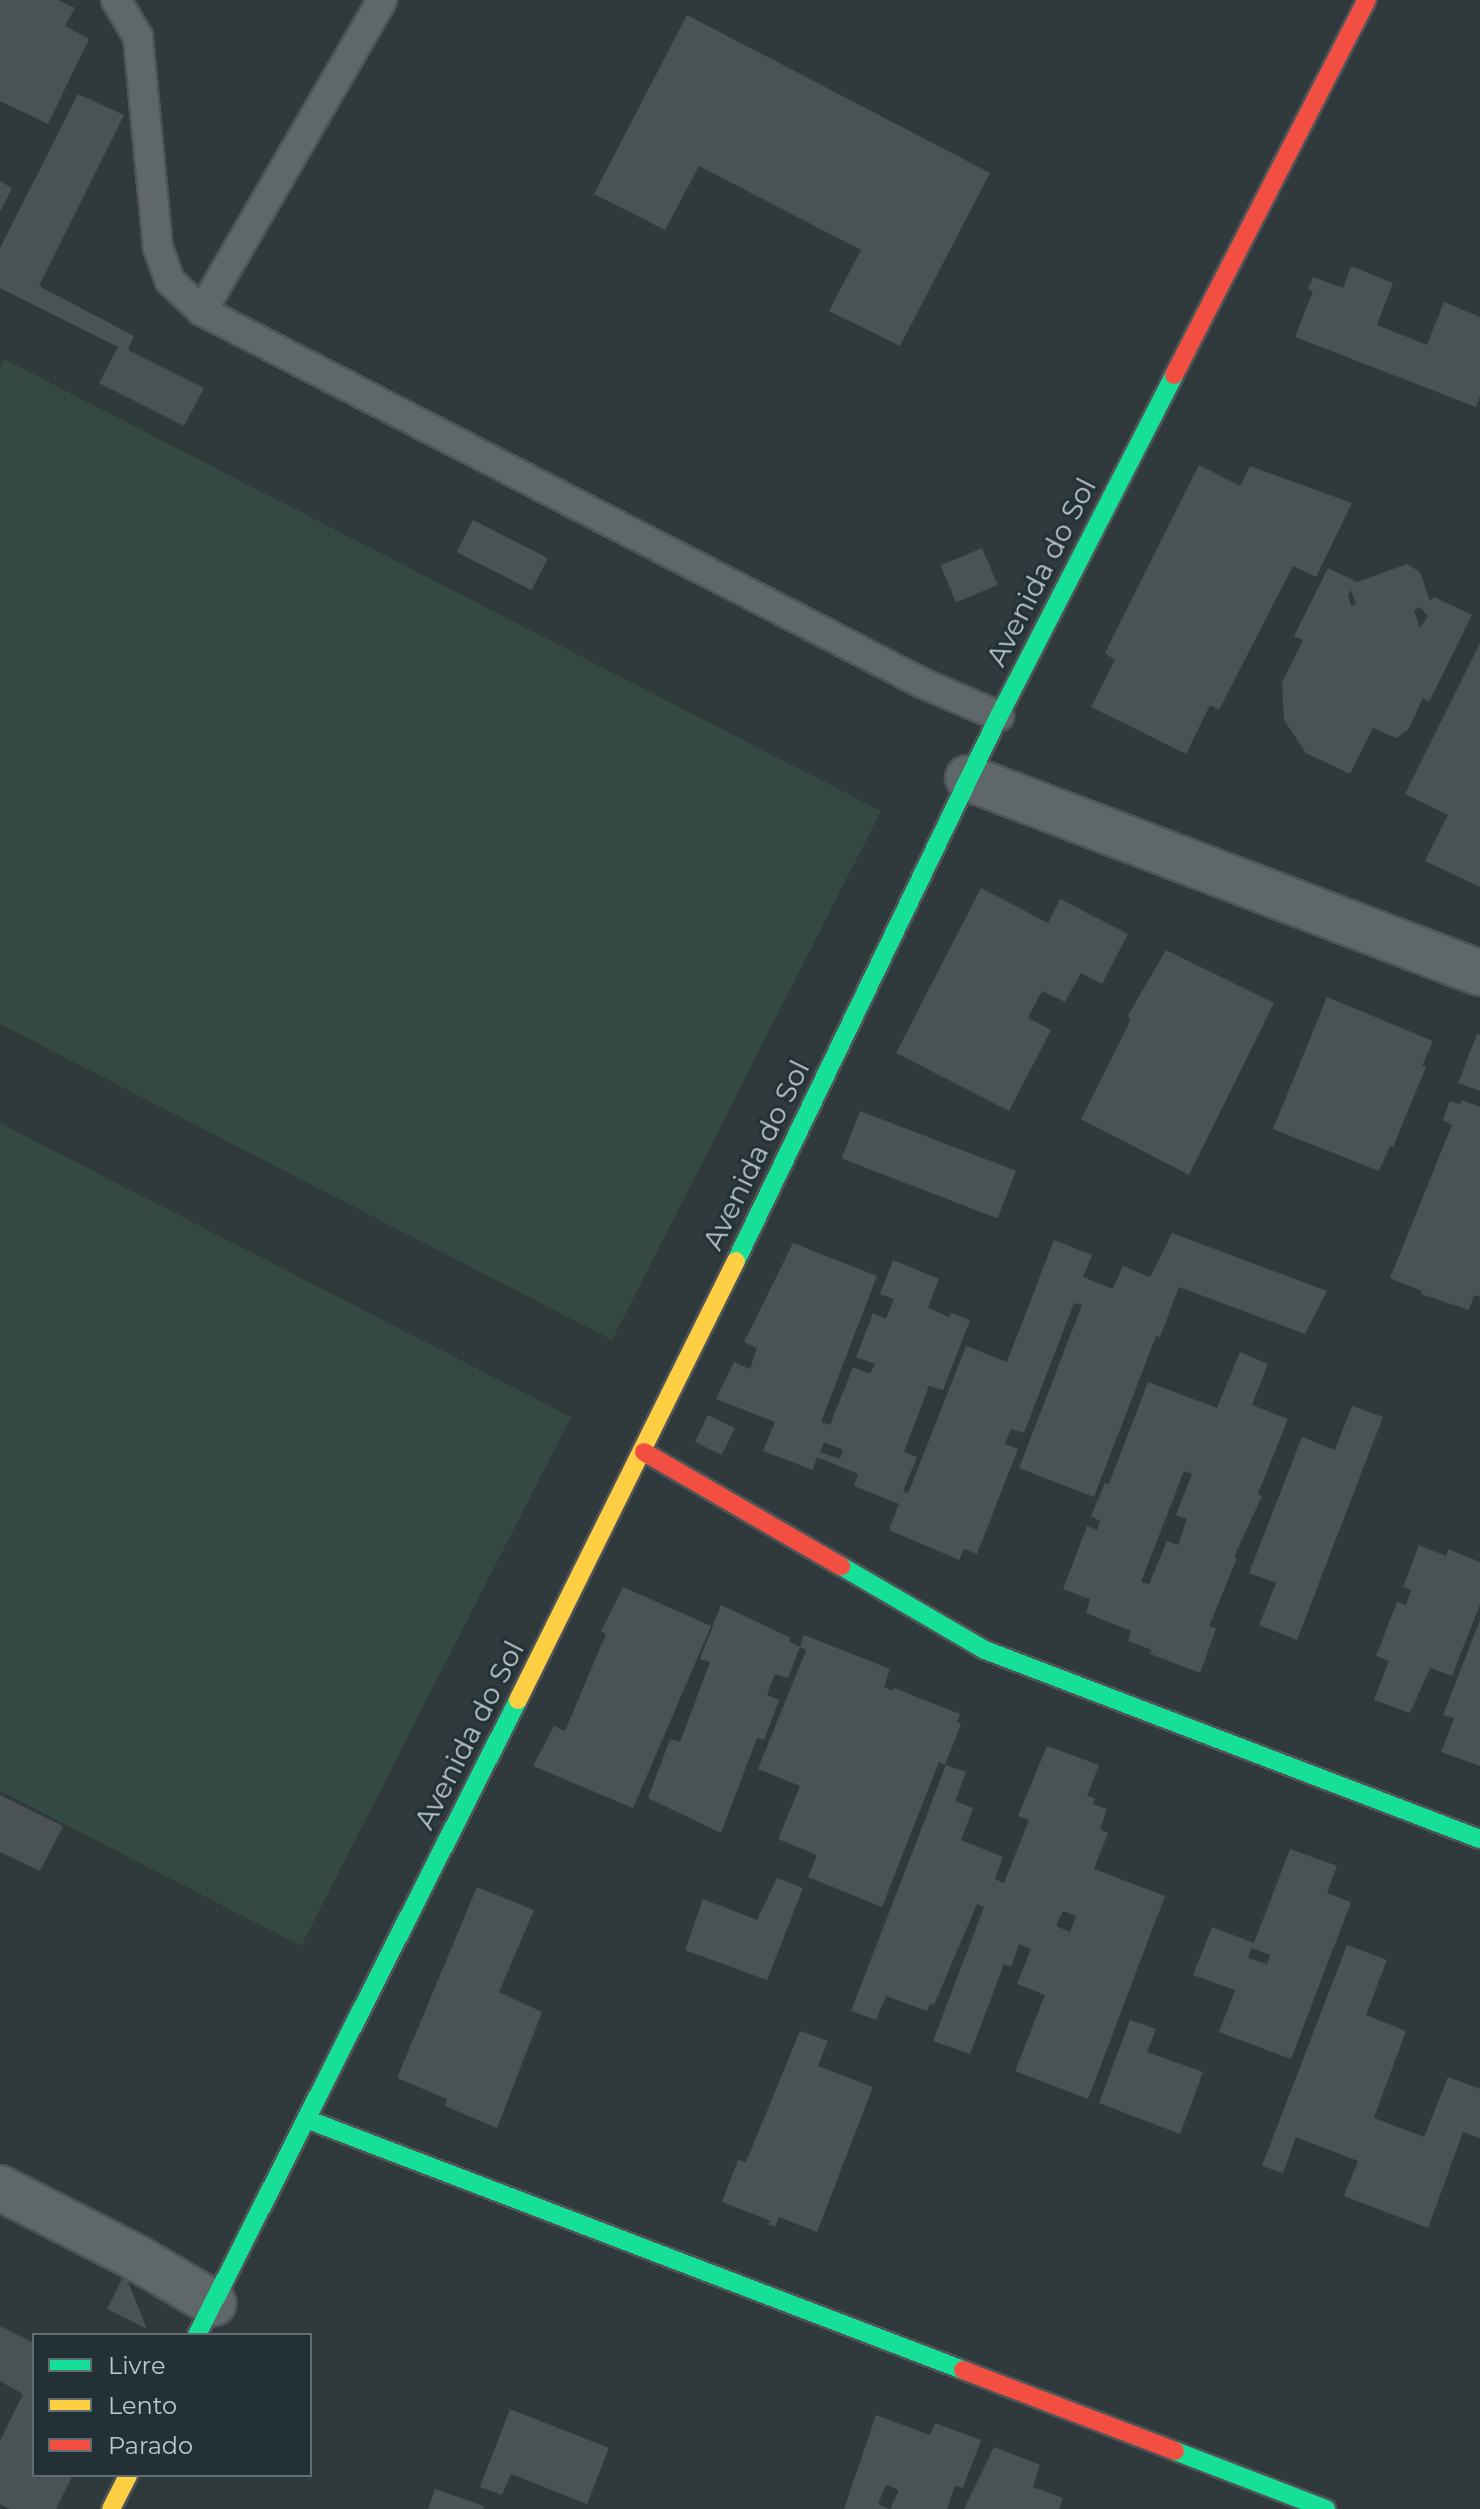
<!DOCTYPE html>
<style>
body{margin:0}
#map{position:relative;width:1480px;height:2509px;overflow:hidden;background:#30393c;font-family:Montserrat,sans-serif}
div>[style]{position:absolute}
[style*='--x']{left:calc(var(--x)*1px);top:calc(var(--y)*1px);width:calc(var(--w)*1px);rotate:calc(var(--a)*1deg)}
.green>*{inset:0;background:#344943}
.building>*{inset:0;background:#4b5255;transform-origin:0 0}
.roads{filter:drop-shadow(2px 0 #4e5457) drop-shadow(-2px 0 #4e5457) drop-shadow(0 2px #4e5457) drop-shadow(0 -2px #4e5457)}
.lane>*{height:28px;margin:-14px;padding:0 14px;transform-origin:14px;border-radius:14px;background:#60676a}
.street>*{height:44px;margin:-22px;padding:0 22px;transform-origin:22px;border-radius:22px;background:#60676a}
.fast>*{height:18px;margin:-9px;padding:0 9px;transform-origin:9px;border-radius:9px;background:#16e098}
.slow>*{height:18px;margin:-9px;padding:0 9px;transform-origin:9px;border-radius:9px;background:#ffcf43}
.jam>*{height:18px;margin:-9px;padding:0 9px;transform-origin:9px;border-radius:9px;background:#f24e42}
span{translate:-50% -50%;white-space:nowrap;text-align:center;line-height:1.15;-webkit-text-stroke:6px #233137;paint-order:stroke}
.street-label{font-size:28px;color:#bcc7cb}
.legend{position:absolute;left:32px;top:2333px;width:280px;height:144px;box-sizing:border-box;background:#233137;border:2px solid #606d72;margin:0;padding:10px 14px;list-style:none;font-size:24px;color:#bcc7cb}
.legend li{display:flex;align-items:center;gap:16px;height:40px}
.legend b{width:40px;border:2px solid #606d72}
</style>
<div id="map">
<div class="green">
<div style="clip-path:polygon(4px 359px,881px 811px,612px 1340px,0 1024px,0 368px)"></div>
<div style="clip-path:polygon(0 1123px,571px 1417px,301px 1946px,0 1791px)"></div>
</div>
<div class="building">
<div style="clip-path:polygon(0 0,58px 0,75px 8px,65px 26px,89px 39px,48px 124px,0 101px)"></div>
<div style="clip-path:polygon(687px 15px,990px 173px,900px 346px,829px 311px,861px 250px,699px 166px,665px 230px,594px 194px)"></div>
<div style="clip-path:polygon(78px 94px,124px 115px,39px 286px,134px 336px,128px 350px,204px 388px,184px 426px,99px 383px,118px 347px,0 288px,0 248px)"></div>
<div style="clip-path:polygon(0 181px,12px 188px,0 212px)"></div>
<div style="clip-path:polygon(1351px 266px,1393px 283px,1377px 325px,1427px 345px,1444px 302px,1480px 317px,1480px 396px,1476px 407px,1295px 337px,1313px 291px,1308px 289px,1313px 277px,1343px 288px)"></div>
<div style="clip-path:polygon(1199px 465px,1240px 486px,1250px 466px,1352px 503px,1316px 577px,1293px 566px,1219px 710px,1210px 705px,1186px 754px,1091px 707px,1115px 660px,1105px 653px)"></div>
<div style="left:473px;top:520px;width:84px;height:36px;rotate:27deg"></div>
<div style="left:982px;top:548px;width:40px;height:45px;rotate:67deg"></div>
<div style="clip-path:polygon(evenodd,1407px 564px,1420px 572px,1430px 601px,1434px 597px,1472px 615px,1429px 702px,1423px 698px,1408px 730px,1396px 738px,1373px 728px,1350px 774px,1306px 753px,1284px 720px,1282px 683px,1303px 640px,1294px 636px,1328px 568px,1357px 582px,1407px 564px,1351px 590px,1356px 604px,1351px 606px,1348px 596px,1351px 590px,1407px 564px,1420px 607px,1428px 616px,1420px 628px,1414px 610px,1420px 607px)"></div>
<div style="clip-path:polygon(1480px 643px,1480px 887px,1425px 861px,1448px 815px,1405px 794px)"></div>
<div style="clip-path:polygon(981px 888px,1048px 923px,1060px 899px,1128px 934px,1102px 984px,1081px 973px,1065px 1002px,1042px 991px,1028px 1018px,1051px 1030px,1009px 1111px,896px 1053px)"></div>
<div style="clip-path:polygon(1166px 950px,1274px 1003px,1189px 1175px,1081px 1119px,1131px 1019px,1127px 1017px)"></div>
<div style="clip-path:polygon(1327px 997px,1433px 1041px,1422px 1066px,1426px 1067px,1393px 1147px,1390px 1146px,1379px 1171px,1273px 1129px)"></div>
<div style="clip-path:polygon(1477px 1034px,1480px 1035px,1480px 1091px,1458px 1083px)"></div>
<div style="clip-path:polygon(1462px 1100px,1480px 1107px,1480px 1297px,1474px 1295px,1469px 1310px,1421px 1294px,1422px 1291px,1390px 1278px,1452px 1125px,1443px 1120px,1450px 1101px,1460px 1104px)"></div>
<div style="left:860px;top:1111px;width:167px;height:51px;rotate:21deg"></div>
<div style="clip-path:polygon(evenodd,1172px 1233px,1327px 1291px,1305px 1334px,1179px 1287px,1160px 1337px,1156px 1336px,1094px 1497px,1019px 1468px,1082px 1305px,1074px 1303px,1024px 1433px,1011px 1429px,1005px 1444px,1018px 1449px,977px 1554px,964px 1549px,959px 1560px,889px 1530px,899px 1504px,854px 1486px,858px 1474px,817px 1457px,813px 1470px,763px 1451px,775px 1422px,716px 1399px,734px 1362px,750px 1369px,757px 1348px,744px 1342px,793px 1243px,877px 1276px,821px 1422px,830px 1425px,853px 1367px,870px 1374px,875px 1364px,856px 1357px,873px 1313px,886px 1319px,894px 1299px,880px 1294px,893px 1260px,939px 1279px,928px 1308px,949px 1317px,951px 1313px,970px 1320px,943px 1390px,929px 1386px,904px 1452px,917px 1457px,903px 1491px,908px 1494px,966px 1346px,1007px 1362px,1054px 1240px,1092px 1255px,1083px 1277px,1113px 1289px,1123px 1266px,1150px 1277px,1172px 1233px,824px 1442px,843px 1450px,840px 1459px,820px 1452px,824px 1442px)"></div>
<div style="clip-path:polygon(evenodd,1240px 1352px,1268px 1364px,1252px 1405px,1288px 1419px,1258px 1494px,1262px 1496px,1234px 1557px,1237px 1558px,1209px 1626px,1216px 1629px,1200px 1673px,1150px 1654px,1152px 1650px,1128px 1641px,1131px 1631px,1086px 1613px,1090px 1599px,1063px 1589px,1087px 1526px,1097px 1530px,1100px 1521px,1091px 1516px,1105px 1483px,1109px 1484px,1148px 1382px,1217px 1408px,1240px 1352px,1184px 1471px,1192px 1474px,1176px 1515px,1187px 1519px,1178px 1545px,1167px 1541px,1149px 1584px,1141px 1582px,1184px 1471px)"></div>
<div style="clip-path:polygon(1352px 1406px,1383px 1417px,1297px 1640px,1259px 1625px,1276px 1583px,1249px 1573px,1302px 1437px,1335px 1450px)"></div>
<div style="left:708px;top:1415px;width:30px;height:30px;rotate:26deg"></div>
<div style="clip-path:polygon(1419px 1545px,1446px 1556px,1448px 1549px,1480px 1562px,1480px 1604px,1452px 1676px,1430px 1668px,1410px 1713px,1374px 1700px,1389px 1661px,1376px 1656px,1397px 1602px,1406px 1605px,1411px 1590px,1403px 1587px)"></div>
<div style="clip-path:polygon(623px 1587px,711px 1626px,633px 1808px,533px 1766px,554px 1726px,565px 1731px,606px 1634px,601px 1631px)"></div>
<div style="clip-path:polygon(721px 1605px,791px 1638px,789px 1641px,800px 1647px,804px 1635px,890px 1669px,884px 1687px,892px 1691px,894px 1688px,960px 1714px,957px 1722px,961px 1724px,945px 1765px,939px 1762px,882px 1907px,808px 1877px,817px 1855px,778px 1839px,800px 1786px,758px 1769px,806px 1650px,800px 1647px,788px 1678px,775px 1674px,767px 1695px,779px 1700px,764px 1740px,757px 1738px,721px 1833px,648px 1798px,670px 1739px,680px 1742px,710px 1662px,700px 1659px)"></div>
<div style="clip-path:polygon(1480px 1620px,1480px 1766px,1441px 1752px,1454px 1718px,1443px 1715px)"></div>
<div style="clip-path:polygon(evenodd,1047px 1746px,1099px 1765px,1087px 1796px,1095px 1798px,1093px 1804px,1107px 1809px,1100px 1829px,1108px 1833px,1094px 1869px,1165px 1896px,1088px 2099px,1015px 2071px,1045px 1995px,1017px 1984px,1031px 1949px,1019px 1944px,1011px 1967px,1004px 1964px,970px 2054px,933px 2041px,984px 1907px,977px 1904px,934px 2005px,930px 2004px,927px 2011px,886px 1996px,876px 2020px,851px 2011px,946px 1765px,966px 1772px,955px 1801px,973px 1808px,961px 1840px,1003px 1857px,995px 1879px,1004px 1883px,1029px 1820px,1018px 1816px,1047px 1746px,1063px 1911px,1076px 1916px,1070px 1932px,1056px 1926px,1063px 1911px)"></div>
<div style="clip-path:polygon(0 1795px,63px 1826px,40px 1871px,0 1852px)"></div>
<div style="clip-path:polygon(evenodd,1290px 1849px,1337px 1866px,1327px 1893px,1351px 1902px,1291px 2059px,1219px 2032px,1235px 1990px,1193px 1975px,1212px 1927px,1254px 1943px,1290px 1849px,1251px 1948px,1270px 1955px,1267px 1964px,1248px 1958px,1251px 1948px)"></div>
<div style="clip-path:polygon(777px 1878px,803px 1888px,767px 1980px,685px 1950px,703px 1899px,757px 1920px)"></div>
<div style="clip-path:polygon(477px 1887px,534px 1910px,499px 1992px,542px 2012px,497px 2128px,445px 2106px,447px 2099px,397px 2078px)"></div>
<div style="clip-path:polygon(1347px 1945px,1387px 1960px,1366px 2015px,1406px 2031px,1374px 2118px,1424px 2137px,1448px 2077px,1480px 2089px,1480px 2138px,1463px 2132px,1428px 2228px,1344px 2196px,1358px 2161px,1296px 2137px,1283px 2173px,1262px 2166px)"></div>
<div style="clip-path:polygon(1130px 2020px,1156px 2029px,1147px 2052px,1203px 2072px,1180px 2134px,1099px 2103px)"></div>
<div style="clip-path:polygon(800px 2031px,828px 2041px,818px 2066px,873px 2087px,817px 2232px,779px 2217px,775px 2227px,768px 2224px,771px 2221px,722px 2202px,738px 2160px,746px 2162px)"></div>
<div style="clip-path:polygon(125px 2273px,127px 2279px,147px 2329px,107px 2309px)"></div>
<div style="clip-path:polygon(0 2326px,34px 2343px,34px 2475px,73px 2475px,56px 2509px,10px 2509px,0 2504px,0 2441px,23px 2394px,0 2381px)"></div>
<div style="clip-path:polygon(510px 2409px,609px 2448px,587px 2504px,511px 2474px,502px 2495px,480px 2487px)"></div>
<div style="clip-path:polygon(876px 2415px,930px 2435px,935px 2423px,981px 2440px,963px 2488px,955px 2486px,947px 2509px,890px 2509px,899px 2490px,886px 2485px,878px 2504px,889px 2509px,844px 2509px)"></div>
<div style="clip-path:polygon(994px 2447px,1040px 2465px,1033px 2487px,1063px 2498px,1059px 2509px,964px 2509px)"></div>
<div style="clip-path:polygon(435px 2489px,484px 2506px,483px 2509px,428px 2509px)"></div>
</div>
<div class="roads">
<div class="lane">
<div style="--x:116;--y:0;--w:43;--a:59.3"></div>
<div style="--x:138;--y:37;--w:212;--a:84.6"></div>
<div style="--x:158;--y:248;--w:35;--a:70"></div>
<div style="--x:170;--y:281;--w:44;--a:43.2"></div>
<div style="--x:202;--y:311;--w:810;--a:27.32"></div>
<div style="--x:922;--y:683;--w:84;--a:23.2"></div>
<div style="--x:202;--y:311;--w:359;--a:-59.9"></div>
</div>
<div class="street">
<div style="--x:968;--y:778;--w:548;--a:20.85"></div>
<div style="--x:0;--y:2188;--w:152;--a:27.1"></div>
<div style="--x:135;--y:2257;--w:91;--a:30.5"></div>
</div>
<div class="fast">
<div style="--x:736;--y:1261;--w:605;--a:-64.24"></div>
<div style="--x:999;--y:716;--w:383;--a:-62.8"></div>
<div style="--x:841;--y:1566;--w:167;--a:30.3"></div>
<div style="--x:985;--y:1650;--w:530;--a:20.9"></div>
<div style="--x:306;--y:2119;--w:703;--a:20.91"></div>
<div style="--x:197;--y:2335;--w:712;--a:-63.18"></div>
<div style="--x:1175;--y:2451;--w:162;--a:21"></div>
</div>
<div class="slow">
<div style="--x:518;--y:1700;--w:490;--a:-63.6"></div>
<div style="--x:111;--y:2509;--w:38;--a:-63"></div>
</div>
<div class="jam">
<div style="--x:1174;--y:375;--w:422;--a:-62.8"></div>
<div style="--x:644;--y:1452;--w:228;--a:30.1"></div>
<div style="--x:963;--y:2370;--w:227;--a:20.9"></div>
</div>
</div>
<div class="street-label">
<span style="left:1041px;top:572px;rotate:-63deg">Avenida do Sol</span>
<span style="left:756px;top:1155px;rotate:-64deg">Avenida do Sol</span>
<span style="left:469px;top:1735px;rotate:-63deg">Avenida do Sol</span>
</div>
<ul class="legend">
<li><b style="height:10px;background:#16e098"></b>Livre</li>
<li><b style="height:10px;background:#ffcf43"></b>Lento</li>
<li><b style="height:10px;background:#f24e42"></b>Parado</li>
</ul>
</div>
